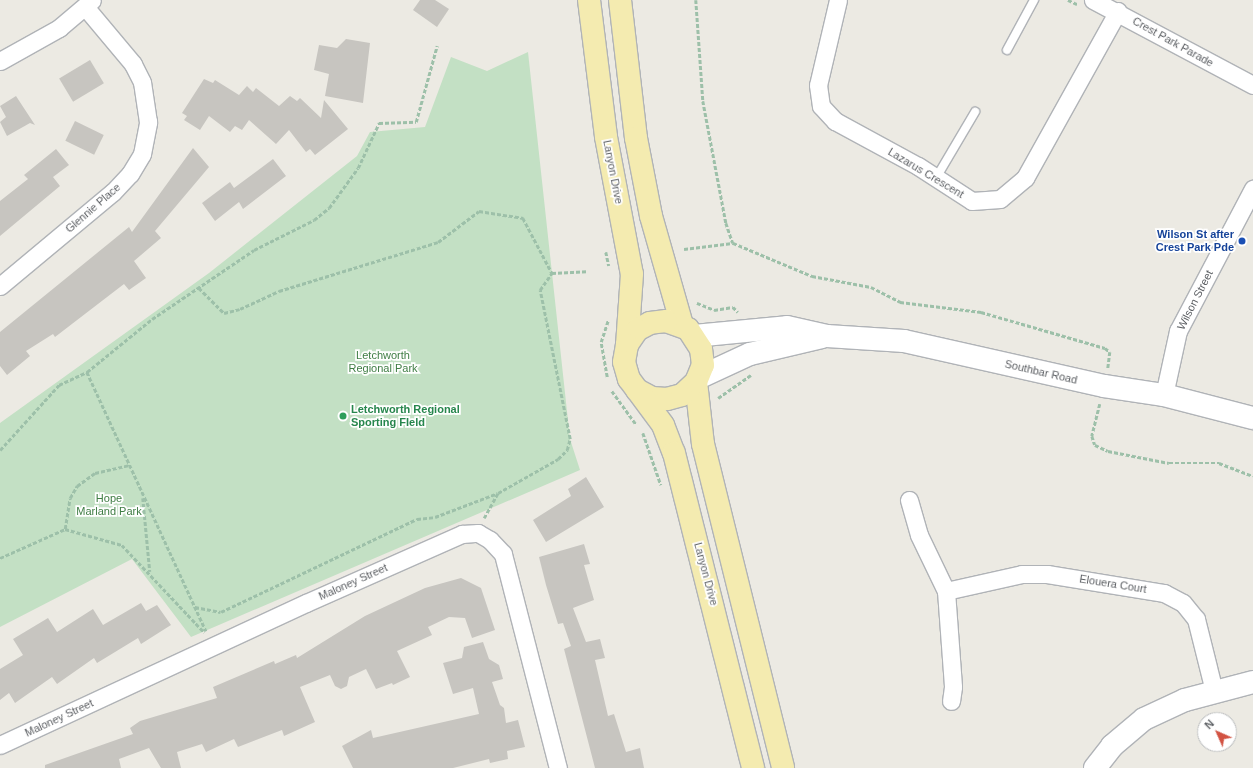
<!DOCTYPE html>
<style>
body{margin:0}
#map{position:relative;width:1253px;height:768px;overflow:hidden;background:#eceae3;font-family:Helvetica,sans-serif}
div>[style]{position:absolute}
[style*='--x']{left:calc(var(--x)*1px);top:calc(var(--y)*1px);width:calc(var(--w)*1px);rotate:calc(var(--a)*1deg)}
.green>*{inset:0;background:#c3e0c4}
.building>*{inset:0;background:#c7c5c0;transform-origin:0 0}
.path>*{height:2.5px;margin-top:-1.25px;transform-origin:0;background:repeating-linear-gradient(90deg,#9dc0a9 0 4px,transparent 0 6px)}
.roads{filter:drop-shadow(1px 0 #b0b3b7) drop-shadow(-1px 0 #b0b3b7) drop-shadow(0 1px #b0b3b7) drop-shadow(0 -1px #b0b3b7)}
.lane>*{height:8px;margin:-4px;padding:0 4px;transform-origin:4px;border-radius:4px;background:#fff}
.street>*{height:17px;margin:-8.5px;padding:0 8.5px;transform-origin:8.5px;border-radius:8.5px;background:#fff}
.secondary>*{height:22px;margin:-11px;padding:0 11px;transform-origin:11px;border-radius:11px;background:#fff}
.primary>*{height:22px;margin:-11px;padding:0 11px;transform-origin:11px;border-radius:11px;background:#f4ebb0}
.dots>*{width:11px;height:11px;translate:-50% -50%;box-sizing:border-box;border:2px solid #fff;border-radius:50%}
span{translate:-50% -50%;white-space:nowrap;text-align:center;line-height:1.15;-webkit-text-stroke:3.5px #fff;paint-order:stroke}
.street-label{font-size:11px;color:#5b5e62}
.transit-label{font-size:11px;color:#164399;font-weight:700}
.right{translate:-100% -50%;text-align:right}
.park-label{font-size:11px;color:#3f7d44}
.leisure-label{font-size:11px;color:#27864d;font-weight:700}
.left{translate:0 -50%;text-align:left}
.north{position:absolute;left:1197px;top:712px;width:40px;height:40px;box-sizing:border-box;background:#fff;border:1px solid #bdbfc0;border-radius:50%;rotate:315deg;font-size:11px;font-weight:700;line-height:16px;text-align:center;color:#5b5e62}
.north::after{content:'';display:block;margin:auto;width:14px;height:18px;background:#d25343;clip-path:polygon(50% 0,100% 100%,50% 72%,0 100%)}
</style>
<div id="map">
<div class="green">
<div style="clip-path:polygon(528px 52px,570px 439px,580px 470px,191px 637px,132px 559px,0 627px,0 423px,209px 273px,357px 156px,370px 132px,425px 127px,451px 57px,487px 71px)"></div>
</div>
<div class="building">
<div style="clip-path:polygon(420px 0,435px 0,449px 9px,437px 27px,413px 10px)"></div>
<div style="clip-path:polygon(346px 39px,370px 43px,363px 103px,325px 96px,329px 74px,314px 70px,319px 45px,337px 48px)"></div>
<div style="left:90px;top:60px;width:27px;height:36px;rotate:59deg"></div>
<div style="clip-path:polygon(204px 79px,213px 83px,215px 80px,239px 95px,247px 86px,253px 92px,256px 88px,279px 106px,290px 96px,297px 101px,300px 98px,321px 118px,324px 100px,348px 129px,315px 155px,310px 149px,306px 152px,289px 130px,276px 144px,249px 120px,242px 130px,235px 126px,230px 132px,209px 116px,200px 130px,184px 120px,187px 116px,182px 113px)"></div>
<div style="clip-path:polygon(16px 96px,35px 125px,30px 123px,7px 136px,0 122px,6px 117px,0 106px)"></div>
<div style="left:75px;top:121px;width:32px;height:22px;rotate:26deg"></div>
<div style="clip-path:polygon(193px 148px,209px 167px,155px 231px,161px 238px,134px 261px,146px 278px,129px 290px,124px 284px,55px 337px,53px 334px,26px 351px,30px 356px,7px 375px,0 366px,0 332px,129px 227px,132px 232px)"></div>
<div style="clip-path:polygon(56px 149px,69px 165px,53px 177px,60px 186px,0 236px,0 201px,28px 179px,24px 175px)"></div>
<div style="clip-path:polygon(273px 159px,286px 176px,243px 209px,239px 202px,215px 221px,202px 203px,230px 182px,234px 188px)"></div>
<div style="clip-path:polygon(586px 477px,604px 507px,546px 542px,533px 520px,571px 496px,568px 489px)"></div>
<div style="clip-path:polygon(584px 544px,590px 564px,584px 565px,594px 600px,573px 608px,586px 642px,600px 639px,605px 658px,595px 660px,608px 716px,614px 714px,626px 752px,640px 748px,644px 768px,595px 768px,564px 649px,571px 646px,563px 623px,558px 624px,546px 585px,539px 557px)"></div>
<div style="clip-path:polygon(461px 578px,481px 588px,495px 630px,472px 638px,465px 618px,449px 617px,428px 627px,432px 635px,397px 651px,410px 677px,393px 685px,392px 683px,376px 689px,366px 669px,349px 677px,347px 686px,341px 689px,335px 686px,330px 675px,300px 687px,315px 722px,284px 736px,282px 730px,238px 747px,234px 739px,206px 752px,202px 744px,177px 752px,181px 768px,161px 768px,149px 748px,119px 759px,121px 768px,45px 768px,45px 765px,133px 734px,130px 728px,140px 721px,217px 698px,213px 687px,274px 661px,275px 664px,296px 655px,297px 658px,365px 616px,425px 588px)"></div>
<div style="clip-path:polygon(141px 603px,146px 611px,157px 605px,171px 625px,141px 644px,138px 638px,97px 663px,94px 658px,57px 684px,52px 677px,15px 703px,9px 693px,0 700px,0 669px,23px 655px,13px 639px,48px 618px,57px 632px,93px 609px,103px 625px)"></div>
<div style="clip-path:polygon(483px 642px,489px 659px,499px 665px,503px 679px,492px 682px,500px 705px,504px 708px,506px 723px,518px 720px,525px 747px,507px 751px,508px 759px,490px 763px,489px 759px,453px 768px,353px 768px,342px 746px,371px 730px,373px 738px,479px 714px,473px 688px,453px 694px,443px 663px,462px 658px,464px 647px)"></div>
</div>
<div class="path">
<div style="--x:696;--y:0;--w:101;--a:86"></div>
<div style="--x:703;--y:101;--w:124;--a:79.3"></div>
<div style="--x:726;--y:223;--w:21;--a:71"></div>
<div style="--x:1068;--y:0;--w:10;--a:24"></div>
<div style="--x:684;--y:249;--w:49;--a:-7"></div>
<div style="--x:733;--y:243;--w:86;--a:22.7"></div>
<div style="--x:812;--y:276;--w:60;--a:10.6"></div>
<div style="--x:871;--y:287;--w:33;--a:27"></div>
<div style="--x:900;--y:302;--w:82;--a:7"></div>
<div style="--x:981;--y:312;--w:129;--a:16.2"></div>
<div style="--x:1105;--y:348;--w:6;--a:39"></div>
<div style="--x:1110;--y:352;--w:16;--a:97"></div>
<div style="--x:606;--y:252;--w:14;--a:78"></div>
<div style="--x:199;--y:288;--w:35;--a:45"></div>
<div style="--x:224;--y:313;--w:16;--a:-14"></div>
<div style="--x:240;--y:309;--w:43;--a:-24.8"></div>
<div style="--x:279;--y:291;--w:166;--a:-17.1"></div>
<div style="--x:438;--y:242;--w:51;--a:-37.1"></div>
<div style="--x:479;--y:211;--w:45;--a:9"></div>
<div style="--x:523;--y:218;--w:62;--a:62.2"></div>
<div style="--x:697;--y:303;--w:18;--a:22"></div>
<div style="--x:714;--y:310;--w:19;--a:-9"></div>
<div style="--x:733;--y:307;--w:7;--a:45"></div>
<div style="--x:87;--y:372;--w:285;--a:65.3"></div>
<div style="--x:607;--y:377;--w:36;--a:-100"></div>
<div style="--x:601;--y:342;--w:23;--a:-72"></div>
<div style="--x:612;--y:391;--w:41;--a:54"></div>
<div style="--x:718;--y:398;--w:40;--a:-34.9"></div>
<div style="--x:1100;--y:404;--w:33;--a:104"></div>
<div style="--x:1092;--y:436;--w:9;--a:72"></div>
<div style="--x:1095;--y:445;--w:14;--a:25"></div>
<div style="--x:1108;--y:451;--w:62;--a:11.1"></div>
<div style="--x:1169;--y:463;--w:50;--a:0"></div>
<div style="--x:1219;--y:463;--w:36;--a:21"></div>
<div style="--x:643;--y:433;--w:55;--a:70.9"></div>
<div style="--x:0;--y:450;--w:88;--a:-47.8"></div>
<div style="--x:59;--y:385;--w:31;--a:-25"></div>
<div style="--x:87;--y:372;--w:84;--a:-39.2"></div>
<div style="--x:152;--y:319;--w:123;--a:-34.1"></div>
<div style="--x:254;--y:250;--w:67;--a:-26.6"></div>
<div style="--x:314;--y:220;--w:19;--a:-39"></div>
<div style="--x:329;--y:208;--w:49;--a:-54.1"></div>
<div style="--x:358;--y:168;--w:50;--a:-65"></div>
<div style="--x:379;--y:123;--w:37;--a:-2"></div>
<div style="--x:416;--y:122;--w:79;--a:-74.6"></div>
<div style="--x:143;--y:498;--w:74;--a:84.6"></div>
<div style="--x:484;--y:518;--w:29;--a:-61"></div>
<div style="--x:498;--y:493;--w:69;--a:-29.5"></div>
<div style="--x:558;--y:459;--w:13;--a:-45"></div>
<div style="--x:567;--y:450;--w:11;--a:-75"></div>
<div style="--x:570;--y:439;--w:152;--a:-101.4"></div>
<div style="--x:540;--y:290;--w:21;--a:-55"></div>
<div style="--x:552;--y:273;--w:35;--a:-3"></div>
<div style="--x:65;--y:529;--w:31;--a:-81"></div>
<div style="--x:70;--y:498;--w:14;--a:-60"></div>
<div style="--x:77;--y:486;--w:22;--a:-36"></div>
<div style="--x:95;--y:473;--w:36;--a:-13"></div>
<div style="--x:0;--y:558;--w:71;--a:-24"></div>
<div style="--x:65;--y:529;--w:59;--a:15.7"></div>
<div style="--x:122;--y:545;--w:120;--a:46.7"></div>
<div style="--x:195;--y:607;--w:26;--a:11"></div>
<div style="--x:221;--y:612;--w:217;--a:-25.4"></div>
<div style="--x:417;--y:519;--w:18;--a:-6"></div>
<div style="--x:435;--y:517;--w:67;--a:-20.9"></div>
</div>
<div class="roads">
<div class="lane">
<div style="--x:1007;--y:50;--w:57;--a:-61.6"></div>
<div style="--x:936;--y:178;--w:77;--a:-59.4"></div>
</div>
<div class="street">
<div style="--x:838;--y:0;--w:87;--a:103.2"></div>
<div style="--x:818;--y:85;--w:21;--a:82"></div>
<div style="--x:821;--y:106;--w:21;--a:47"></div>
<div style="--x:835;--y:121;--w:94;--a:28.5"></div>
<div style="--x:918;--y:166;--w:64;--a:32.9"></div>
<div style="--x:972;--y:201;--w:28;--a:-4"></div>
<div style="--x:1000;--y:199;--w:33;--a:-40"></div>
<div style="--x:1025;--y:178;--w:191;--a:-60.9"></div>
<div style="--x:1093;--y:0;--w:181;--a:28"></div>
<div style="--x:0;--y:61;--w:68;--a:-29.2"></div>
<div style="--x:59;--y:28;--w:43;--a:-40.3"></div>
<div style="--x:0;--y:286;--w:147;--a:-39.8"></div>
<div style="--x:113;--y:192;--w:25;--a:-47"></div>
<div style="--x:130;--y:174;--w:23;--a:-59"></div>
<div style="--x:142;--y:154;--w:33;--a:-79"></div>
<div style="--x:148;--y:122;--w:40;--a:-98.5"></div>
<div style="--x:142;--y:82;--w:20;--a:-117"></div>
<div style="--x:133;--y:64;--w:73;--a:-130"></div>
<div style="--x:1164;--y:395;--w:66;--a:-77.7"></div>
<div style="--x:1178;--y:331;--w:161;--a:-62.2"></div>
<div style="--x:909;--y:500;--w:36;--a:74"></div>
<div style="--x:919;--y:535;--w:62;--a:64.3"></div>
<div style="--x:946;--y:591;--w:96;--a:85.8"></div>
<div style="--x:953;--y:687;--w:14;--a:98"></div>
<div style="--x:946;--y:591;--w:78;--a:-12.6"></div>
<div style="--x:1022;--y:574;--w:25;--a:0"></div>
<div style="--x:1047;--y:574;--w:119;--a:9.2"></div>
<div style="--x:1164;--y:593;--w:21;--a:28"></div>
<div style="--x:1183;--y:603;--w:21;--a:51"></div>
<div style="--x:1196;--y:619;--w:74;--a:76"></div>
<div style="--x:0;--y:745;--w:337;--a:-24.9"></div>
<div style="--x:306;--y:603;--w:171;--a:-23.9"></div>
<div style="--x:462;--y:534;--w:16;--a:-4"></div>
<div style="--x:478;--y:533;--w:14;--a:30"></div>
<div style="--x:490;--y:540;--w:19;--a:47"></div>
<div style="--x:503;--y:554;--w:221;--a:75.6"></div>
</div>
<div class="secondary">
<div style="--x:694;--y:336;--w:93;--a:-5.5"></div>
<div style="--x:787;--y:327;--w:41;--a:12.7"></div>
<div style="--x:827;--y:336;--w:77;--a:3.7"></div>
<div style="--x:904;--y:341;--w:205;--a:12.7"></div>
<div style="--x:1104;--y:386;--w:61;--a:8.5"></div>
<div style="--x:1164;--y:395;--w:92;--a:14.5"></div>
<div style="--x:698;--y:378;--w:57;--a:-24.8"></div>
<div style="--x:750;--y:354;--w:74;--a:-13.3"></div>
<div style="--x:1095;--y:768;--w:28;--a:-52"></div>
<div style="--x:1112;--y:746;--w:42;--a:-40.2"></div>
<div style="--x:1144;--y:719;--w:45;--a:-24.9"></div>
<div style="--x:1185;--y:700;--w:70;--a:-14.8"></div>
</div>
<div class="primary">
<div style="--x:589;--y:0;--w:138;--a:82.9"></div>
<div style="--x:606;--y:137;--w:139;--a:79.3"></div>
<div style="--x:632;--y:274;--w:71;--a:94"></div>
<div style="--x:620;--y:0;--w:139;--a:83.4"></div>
<div style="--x:636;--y:138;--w:79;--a:79.1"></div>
<div style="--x:651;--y:216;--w:113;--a:74.1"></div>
<div style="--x:696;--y:382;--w:62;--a:83.6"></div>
<div style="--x:703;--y:444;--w:334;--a:76.1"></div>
<div style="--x:637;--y:390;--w:17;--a:28"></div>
<div style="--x:652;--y:398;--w:15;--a:4"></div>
<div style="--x:667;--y:399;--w:16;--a:-15"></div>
<div style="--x:682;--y:395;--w:19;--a:-43"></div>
<div style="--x:696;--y:382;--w:18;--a:-68"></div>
<div style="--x:703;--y:365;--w:16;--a:-97"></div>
<div style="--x:701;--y:349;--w:24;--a:-123"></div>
<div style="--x:688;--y:329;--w:23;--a:-160"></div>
<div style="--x:666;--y:321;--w:16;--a:173"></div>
<div style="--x:650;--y:323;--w:15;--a:152"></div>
<div style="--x:637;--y:330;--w:18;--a:124"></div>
<div style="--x:627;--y:345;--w:17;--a:100"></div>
<div style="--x:624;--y:362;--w:18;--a:74"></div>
<div style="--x:629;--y:379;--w:57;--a:53.5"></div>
<div style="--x:663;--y:425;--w:30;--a:69"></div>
<div style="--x:674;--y:453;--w:325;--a:75.9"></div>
</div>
</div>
<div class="dots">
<div style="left:1242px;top:241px;background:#1a4fb4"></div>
<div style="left:343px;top:416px;background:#2e9e5b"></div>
</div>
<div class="street-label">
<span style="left:1173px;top:42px;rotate:29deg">Crest Park Parade</span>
<span style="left:613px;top:172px;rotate:79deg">Lanyon Drive</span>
<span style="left:926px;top:173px;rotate:31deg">Lazarus Crescent</span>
<span style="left:93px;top:208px;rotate:-41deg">Glennie Place</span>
<span style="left:1195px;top:300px;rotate:-63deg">Wilson Street</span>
<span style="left:1041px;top:372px;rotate:13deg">Southbar Road</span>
<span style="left:706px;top:574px;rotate:75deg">Lanyon Drive</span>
<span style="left:353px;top:582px;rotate:-24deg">Maloney Street</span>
<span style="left:1113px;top:584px;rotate:9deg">Elouera Court</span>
<span style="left:59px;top:718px;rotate:-25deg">Maloney Street</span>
</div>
<div class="transit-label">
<span class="right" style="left:1234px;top:241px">Wilson St after<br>Crest Park Pde</span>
</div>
<div class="park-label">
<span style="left:383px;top:362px">Letchworth<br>Regional Park</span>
<span style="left:109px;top:505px">Hope<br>Marland Park</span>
</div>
<div class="leisure-label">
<span class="left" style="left:351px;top:416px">Letchworth Regional<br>Sporting FIeld</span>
</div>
<div class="north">N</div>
</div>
